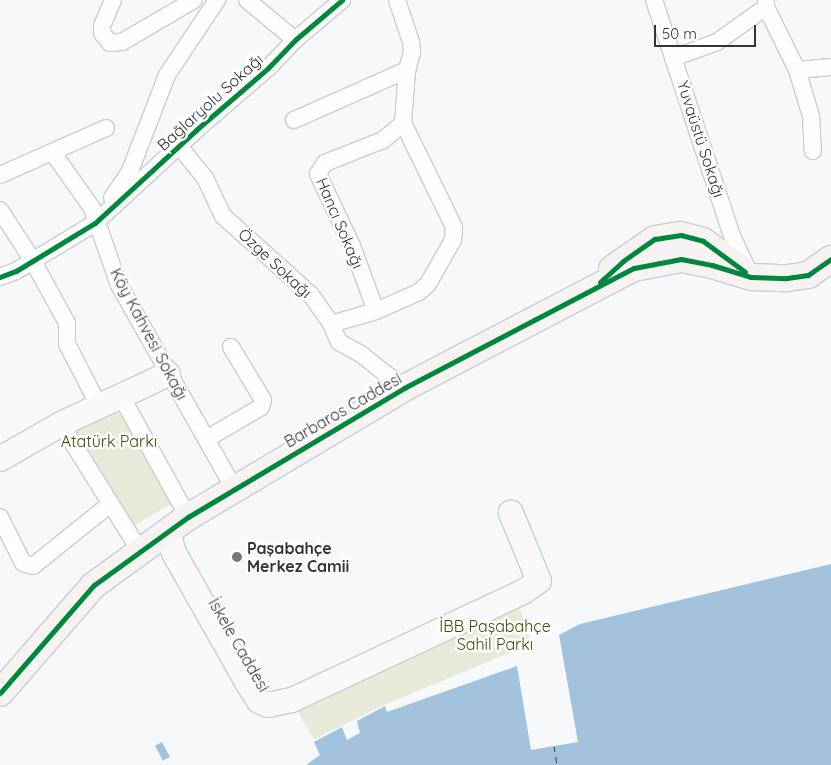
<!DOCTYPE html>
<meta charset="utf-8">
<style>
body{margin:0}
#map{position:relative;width:831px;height:765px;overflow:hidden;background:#f6f8fa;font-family:Quicksand,sans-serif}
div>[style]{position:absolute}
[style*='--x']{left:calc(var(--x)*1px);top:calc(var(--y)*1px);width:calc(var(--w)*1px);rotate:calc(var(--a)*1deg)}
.green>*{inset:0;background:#e7ead8;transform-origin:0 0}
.water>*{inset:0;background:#a3c2dc;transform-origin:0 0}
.ferry>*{height:1px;margin-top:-0.5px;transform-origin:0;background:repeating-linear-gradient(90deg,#194c6f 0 6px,transparent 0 11px)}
.roads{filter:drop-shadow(1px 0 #cccdcf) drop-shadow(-1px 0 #cccdcf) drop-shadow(0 1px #cccdcf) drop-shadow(0 -1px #cccdcf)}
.street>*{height:16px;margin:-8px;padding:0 8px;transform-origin:8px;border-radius:8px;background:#fefefe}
.secondary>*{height:24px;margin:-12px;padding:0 12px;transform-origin:12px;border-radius:12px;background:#fbf8f9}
.primary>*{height:26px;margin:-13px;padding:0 13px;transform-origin:13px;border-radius:13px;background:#f8f3f3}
.cycleway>*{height:5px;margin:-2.5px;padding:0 2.5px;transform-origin:2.5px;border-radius:2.5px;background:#00873e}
.dots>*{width:14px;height:14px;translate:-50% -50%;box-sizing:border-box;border:2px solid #fff;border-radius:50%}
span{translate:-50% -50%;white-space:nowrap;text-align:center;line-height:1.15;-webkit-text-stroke:5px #fff;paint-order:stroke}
.street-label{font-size:16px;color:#323435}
.park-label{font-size:16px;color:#46490b}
.poi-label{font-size:16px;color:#323435;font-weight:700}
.left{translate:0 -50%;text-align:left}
.scale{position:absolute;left:654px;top:25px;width:102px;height:22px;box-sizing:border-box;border:2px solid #323435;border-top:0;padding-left:6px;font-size:15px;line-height:18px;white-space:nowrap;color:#323435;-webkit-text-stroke:4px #fff;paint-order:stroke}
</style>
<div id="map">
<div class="green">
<div style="left:117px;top:405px;width:113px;height:51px;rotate:60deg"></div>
<div style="clip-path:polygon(517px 600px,531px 644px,384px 705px,314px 739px,294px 705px)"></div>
</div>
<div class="water">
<div style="clip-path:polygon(831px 564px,831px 765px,306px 765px,320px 755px,314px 742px,342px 727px,347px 740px,360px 733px,357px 721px,385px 706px,387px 712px,517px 666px,531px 750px,578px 742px,559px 635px,580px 624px)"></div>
<div style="left:162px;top:742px;width:17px;height:8px;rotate:62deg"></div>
</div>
<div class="ferry">
<div style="--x:554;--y:746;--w:19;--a:81"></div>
</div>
<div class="roads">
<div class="street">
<div style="--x:113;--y:0;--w:28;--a:113"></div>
<div style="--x:102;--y:26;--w:7;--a:90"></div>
<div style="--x:102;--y:33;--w:13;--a:51"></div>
<div style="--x:110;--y:43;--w:12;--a:-5"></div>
<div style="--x:122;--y:42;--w:83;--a:-30.3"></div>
<div style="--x:247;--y:0;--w:62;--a:39.8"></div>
<div style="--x:654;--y:0;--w:249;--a:71.7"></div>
<div style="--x:732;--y:236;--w:38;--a:65"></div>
<div style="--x:766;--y:0;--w:7;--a:90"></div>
<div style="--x:766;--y:7;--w:70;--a:63.8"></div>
<div style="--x:797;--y:70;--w:34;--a:-5"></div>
<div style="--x:673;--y:58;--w:47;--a:-20"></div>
<div style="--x:717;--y:42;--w:60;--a:-35.5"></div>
<div style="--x:797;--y:70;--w:48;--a:73.1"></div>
<div style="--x:811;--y:116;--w:35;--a:87"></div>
<div style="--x:294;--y:120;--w:124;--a:-23.9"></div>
<div style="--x:179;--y:146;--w:41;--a:50.9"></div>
<div style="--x:205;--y:178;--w:42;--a:64.7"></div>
<div style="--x:223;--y:216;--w:118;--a:41.9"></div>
<div style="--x:311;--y:295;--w:35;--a:55"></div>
<div style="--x:331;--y:324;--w:20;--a:66"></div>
<div style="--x:339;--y:342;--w:26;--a:29"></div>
<div style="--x:362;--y:355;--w:53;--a:38.2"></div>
<div style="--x:53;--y:153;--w:67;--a:54.7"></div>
<div style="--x:92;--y:208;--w:82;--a:70.7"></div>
<div style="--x:119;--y:285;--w:233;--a:60.5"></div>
<div style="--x:0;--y:175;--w:116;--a:-23.9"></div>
<div style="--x:112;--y:198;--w:32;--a:-56"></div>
<div style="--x:130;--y:171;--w:103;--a:-68.9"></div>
<div style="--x:167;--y:75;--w:90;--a:-56.3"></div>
<div style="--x:0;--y:210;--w:61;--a:57.1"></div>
<div style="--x:33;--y:261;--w:71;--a:61.3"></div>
<div style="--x:67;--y:323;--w:21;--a:90"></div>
<div style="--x:67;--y:344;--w:70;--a:62.7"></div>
<div style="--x:0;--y:277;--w:17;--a:-21"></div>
<div style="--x:16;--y:271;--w:92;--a:-31.3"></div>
<div style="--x:95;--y:223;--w:137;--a:-42.6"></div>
<div style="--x:196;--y:130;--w:95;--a:-40.7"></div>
<div style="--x:268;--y:68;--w:39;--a:-46"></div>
<div style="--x:295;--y:40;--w:62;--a:-40.4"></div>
<div style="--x:376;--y:311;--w:69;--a:-110.3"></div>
<div style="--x:352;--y:246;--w:80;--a:-115.3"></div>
<div style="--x:318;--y:174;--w:13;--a:-58"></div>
<div style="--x:325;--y:163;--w:62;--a:-21.6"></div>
<div style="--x:383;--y:140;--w:26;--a:-40"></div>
<div style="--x:331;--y:324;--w:47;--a:-16.1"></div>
<div style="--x:376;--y:311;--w:47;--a:-23.8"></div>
<div style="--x:419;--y:292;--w:12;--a:-42"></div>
<div style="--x:428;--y:284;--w:51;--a:-60.4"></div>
<div style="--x:453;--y:240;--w:13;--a:-86"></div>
<div style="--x:454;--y:227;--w:116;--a:-116.1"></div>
<div style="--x:403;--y:123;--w:53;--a:-85.7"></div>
<div style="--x:407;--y:70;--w:18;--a:-74"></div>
<div style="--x:412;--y:53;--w:11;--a:-95"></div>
<div style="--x:411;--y:42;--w:44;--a:-108.4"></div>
<div style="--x:121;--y:396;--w:138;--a:61"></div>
<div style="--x:61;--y:424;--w:150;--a:58.1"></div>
<div style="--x:208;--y:438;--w:61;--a:-30.3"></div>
<div style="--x:261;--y:407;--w:7;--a:-74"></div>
<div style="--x:263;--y:400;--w:62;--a:-121.1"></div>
<div style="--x:0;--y:517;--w:51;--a:63.4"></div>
<div style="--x:23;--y:563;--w:10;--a:17"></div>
<div style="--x:33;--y:566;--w:97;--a:-38.8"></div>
</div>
<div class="secondary">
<div style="--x:0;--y:459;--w:70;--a:-29.8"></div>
<div style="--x:61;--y:424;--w:118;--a:-25"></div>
<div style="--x:168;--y:532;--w:22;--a:74"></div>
<div style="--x:174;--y:553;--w:150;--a:60.5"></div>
<div style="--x:248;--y:684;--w:20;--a:57"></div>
<div style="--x:259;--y:701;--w:10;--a:24"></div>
<div style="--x:268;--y:705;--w:25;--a:-12"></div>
<div style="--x:292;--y:700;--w:255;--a:-25.1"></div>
<div style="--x:523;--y:592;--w:19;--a:-35"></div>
<div style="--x:539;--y:581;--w:74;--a:-112.4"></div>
</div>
<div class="primary">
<div style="--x:612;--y:269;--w:52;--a:-34.9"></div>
<div style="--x:655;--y:239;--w:26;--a:-9"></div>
<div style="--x:681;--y:235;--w:23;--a:15"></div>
<div style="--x:703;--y:241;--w:47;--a:36.4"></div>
<div style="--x:0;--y:693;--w:143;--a:-49"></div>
<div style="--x:94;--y:585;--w:116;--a:-35.9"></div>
<div style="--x:188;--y:517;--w:252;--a:-30.8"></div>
<div style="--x:404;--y:388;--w:259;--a:-27.6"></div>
<div style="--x:634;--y:268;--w:48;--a:-10.8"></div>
<div style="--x:681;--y:259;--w:32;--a:11"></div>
<div style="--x:712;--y:265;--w:41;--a:17.1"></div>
<div style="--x:751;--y:277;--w:36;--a:2"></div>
<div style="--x:787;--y:278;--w:21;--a:-8"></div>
<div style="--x:808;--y:275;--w:28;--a:-35"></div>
</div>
</div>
<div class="cycleway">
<div style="--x:0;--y:277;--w:17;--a:-21"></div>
<div style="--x:16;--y:271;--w:92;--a:-31.3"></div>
<div style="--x:95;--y:223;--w:137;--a:-42.6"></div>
<div style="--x:196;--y:130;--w:95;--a:-40.7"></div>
<div style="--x:268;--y:68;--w:39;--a:-46"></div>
<div style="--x:295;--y:40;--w:62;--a:-40.4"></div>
<div style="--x:600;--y:282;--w:31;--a:-42"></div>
<div style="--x:623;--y:261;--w:39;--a:-35"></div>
<div style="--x:655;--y:239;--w:26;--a:-9"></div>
<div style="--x:681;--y:235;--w:23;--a:15"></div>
<div style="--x:703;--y:241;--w:52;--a:36.4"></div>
<div style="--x:0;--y:693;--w:143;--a:-49"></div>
<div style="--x:94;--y:585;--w:116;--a:-35.9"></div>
<div style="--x:188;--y:517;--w:252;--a:-30.8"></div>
<div style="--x:404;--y:388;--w:259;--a:-27.6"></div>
<div style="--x:634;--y:268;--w:48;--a:-10.8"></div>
<div style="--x:681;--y:259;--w:32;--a:11"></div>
<div style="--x:712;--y:265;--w:41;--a:17.1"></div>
<div style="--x:751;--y:277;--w:36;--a:2"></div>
<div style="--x:787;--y:278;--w:21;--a:-8"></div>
<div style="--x:808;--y:275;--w:28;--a:-35"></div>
</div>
<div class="dots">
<div style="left:237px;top:557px;background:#77797a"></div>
</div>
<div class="street-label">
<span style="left:210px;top:102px;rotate:-42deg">Bağlaryolu Sokağı</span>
<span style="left:701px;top:139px;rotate:72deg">Yuvaüstü Sokağı</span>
<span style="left:340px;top:223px;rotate:67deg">Hancı Sokağı</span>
<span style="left:275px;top:263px;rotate:43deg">Özge Sokağı</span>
<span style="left:149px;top:334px;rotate:62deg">Köy Kahvesi Sokağı</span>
<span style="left:343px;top:410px;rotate:-30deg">Barbaros Caddesi</span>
<span style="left:239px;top:645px;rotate:60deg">İskele Caddesi</span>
</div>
<div class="park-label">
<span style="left:109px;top:441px">Atatürk Parkı</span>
<span style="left:495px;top:635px">İBB Paşabahçe<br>Sahil Parkı</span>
</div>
<div class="poi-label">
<span class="left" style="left:247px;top:557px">Paşabahçe<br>Merkez Camii</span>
</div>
<div class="scale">50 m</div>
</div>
